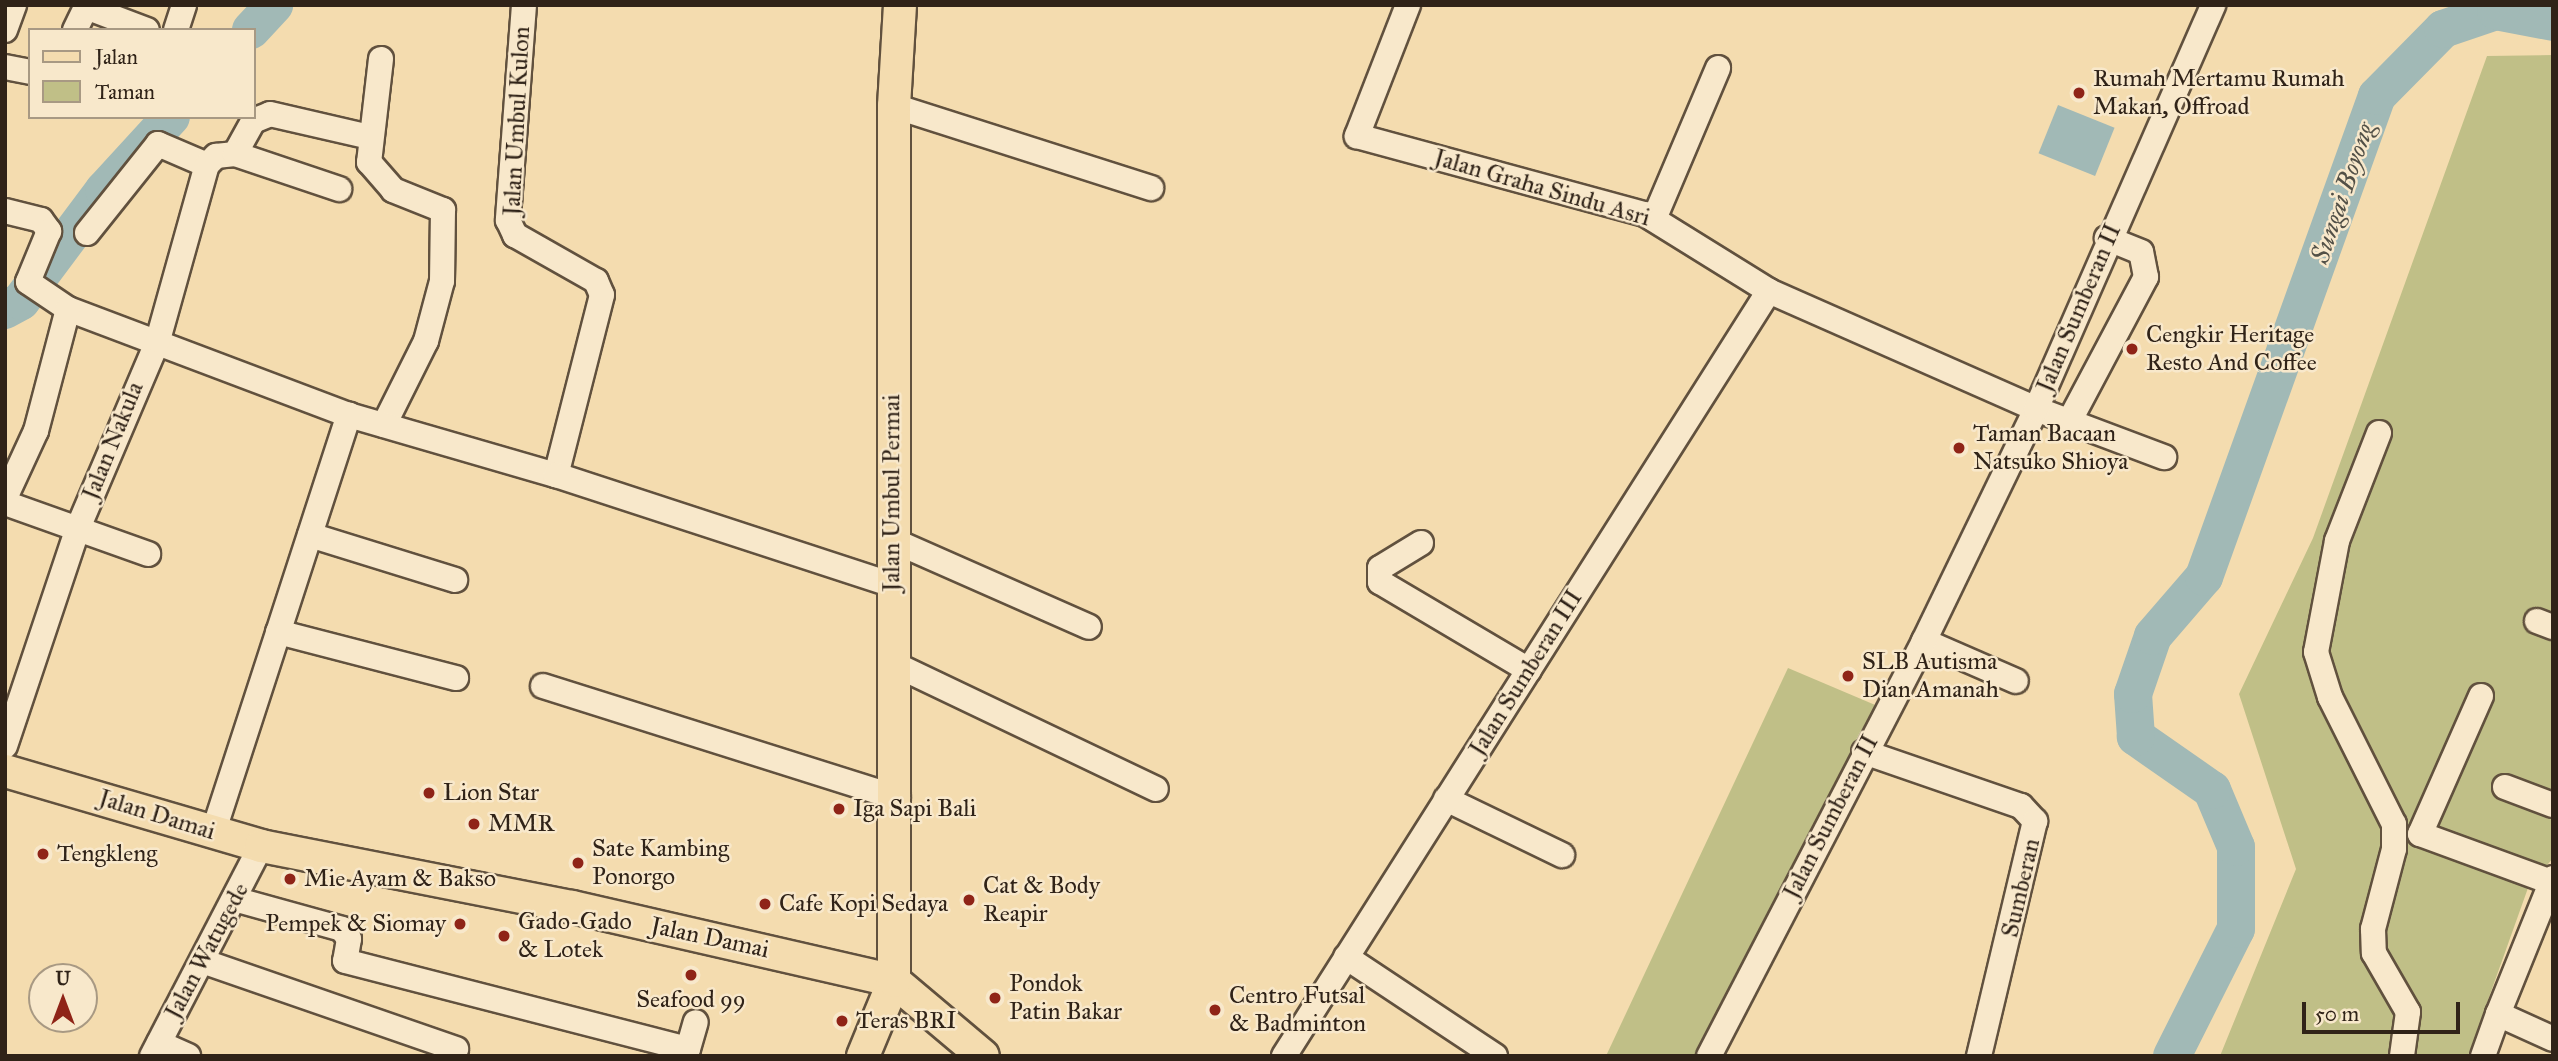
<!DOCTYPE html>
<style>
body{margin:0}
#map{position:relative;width:2558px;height:1061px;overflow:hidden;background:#f4dcaf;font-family:"IM FELL Great Primer",serif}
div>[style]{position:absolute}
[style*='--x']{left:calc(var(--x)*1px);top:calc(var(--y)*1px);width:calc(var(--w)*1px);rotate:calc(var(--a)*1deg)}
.green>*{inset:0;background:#c0bf87}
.water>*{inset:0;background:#a1b9b6;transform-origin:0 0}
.river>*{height:38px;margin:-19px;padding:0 19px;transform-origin:19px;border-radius:19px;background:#a1b9b6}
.roads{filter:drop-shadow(2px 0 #61513e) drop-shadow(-2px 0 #61513e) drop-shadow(0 2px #61513e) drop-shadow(0 -2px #61513e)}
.minor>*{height:24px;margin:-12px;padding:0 12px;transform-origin:12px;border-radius:12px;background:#f8e8cb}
.major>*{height:32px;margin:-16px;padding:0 16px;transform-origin:16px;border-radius:16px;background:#f4dcaf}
.dots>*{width:19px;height:19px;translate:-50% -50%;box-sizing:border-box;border:4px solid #f8e8cb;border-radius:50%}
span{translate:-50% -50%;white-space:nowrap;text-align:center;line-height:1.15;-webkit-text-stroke:5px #f8e8cb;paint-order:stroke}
.poi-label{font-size:24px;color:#302318}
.left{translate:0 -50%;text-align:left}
.right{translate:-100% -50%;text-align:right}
.street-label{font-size:24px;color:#302318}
.water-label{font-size:26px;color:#525047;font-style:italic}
.frame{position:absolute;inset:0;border:7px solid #302318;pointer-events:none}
.legend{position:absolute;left:28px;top:28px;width:228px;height:91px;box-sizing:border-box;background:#f8e8cb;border:2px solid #a89983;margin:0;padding:9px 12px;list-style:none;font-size:21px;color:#302318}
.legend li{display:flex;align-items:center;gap:14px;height:35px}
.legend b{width:35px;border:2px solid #a89983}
.north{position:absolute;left:28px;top:963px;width:70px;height:70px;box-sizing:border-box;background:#f8e8cb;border:2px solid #a89983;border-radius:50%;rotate:0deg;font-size:19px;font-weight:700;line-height:28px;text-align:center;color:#302318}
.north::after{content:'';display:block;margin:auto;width:24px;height:32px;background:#8f2418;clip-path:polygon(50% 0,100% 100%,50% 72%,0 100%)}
.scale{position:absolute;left:2302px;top:1002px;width:158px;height:32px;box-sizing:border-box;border:4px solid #302318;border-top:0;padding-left:9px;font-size:21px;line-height:24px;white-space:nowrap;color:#302318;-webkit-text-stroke:5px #f8e8cb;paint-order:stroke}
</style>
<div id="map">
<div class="green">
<div style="clip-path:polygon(2553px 55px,2553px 858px,2528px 888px,2468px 1056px,2220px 1056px,2296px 869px,2239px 694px,2313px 538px,2487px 56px)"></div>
<div style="clip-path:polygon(1788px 668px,1887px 710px,1703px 1056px,1606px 1056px)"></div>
</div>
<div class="water">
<div style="left:2058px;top:105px;width:61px;height:52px;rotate:22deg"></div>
</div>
<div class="river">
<div style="--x:251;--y:30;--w:34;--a:-47"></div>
<div style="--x:5;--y:310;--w:18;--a:-29"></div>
<div style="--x:21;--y:301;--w:139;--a:-53.2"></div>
<div style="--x:104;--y:190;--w:99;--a:-47.5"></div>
<div style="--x:2172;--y:1056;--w:142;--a:-63.3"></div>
<div style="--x:2236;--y:929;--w:82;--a:-90"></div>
<div style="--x:2236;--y:847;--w:62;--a:-112.8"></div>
<div style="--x:2212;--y:790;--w:93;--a:-145.1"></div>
<div style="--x:2136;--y:737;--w:43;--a:-94"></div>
<div style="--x:2133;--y:694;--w:61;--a:-71"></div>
<div style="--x:2153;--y:636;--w:78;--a:-49.2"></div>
<div style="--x:2204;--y:577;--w:511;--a:-70.22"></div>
<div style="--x:2377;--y:96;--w:94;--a:-45.4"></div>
<div style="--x:2443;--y:29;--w:56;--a:-18.8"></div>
<div style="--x:2496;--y:11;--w:58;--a:10.9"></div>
</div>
<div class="roads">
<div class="minor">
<div style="--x:524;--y:5;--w:216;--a:94.3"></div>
<div style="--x:508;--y:220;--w:17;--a:65"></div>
<div style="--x:515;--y:235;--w:93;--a:29.6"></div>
<div style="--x:596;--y:281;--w:15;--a:67"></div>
<div style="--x:602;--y:295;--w:186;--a:104.3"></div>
<div style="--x:1408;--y:5;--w:141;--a:111.3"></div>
<div style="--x:1357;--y:136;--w:298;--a:15.2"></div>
<div style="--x:1645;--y:214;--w:146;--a:31.8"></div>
<div style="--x:1769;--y:291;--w:292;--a:23.8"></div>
<div style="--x:2036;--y:409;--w:137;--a:20.6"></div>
<div style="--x:86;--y:7;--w:65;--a:20.7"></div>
<div style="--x:5;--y:30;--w:27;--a:-70"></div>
<div style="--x:75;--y:30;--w:28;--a:-64"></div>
<div style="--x:176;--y:30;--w:26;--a:-72"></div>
<div style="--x:381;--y:59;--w:104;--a:96.6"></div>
<div style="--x:369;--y:162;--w:37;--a:49"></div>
<div style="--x:393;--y:190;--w:54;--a:21.8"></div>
<div style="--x:443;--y:210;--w:71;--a:90.8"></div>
<div style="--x:442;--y:281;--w:62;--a:104.9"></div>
<div style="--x:426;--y:341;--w:94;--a:116.6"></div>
<div style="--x:5;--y:67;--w:25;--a:11"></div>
<div style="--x:894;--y:106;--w:270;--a:17.7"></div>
<div style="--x:235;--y:154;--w:38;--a:-61"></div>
<div style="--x:253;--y:121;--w:18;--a:-22"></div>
<div style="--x:270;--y:114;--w:103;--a:13"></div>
<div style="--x:5;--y:211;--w:37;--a:14"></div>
<div style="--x:41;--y:220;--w:14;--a:54"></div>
<div style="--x:49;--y:231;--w:55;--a:112.4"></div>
<div style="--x:28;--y:282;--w:48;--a:34"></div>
<div style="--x:68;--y:309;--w:300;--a:20.7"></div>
<div style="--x:349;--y:415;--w:216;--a:16.2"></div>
<div style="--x:556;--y:475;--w:354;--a:18.1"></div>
<div style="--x:1654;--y:219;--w:164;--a:-67"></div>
<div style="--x:87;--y:233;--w:114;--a:-51.4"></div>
<div style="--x:158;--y:144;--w:53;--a:23.2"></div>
<div style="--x:2070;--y:420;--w:162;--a:-62"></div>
<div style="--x:2146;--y:277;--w:25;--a:-101"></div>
<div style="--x:2141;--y:252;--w:37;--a:-158"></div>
<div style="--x:2379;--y:433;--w:116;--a:111.3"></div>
<div style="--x:2337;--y:541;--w:113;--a:100.7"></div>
<div style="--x:2316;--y:652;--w:47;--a:72.7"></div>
<div style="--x:2330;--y:697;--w:142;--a:63.3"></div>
<div style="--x:2394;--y:824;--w:25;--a:90"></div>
<div style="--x:2394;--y:849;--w:83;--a:104.7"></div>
<div style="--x:2373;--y:929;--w:24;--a:88"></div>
<div style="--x:2374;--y:953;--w:68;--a:60"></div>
<div style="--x:2408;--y:1012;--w:44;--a:97.8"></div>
<div style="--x:5;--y:498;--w:74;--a:-65.2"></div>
<div style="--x:36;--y:431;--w:126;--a:-75.3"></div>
<div style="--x:5;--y:503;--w:152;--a:19.6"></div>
<div style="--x:310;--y:535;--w:152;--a:17.2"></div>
<div style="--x:892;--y:540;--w:215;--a:23.8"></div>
<div style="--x:1421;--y:543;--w:48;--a:148.6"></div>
<div style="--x:1380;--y:568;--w:14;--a:90"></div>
<div style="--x:1380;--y:582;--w:173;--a:30.6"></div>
<div style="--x:2537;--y:621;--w:17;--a:21"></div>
<div style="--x:278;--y:632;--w:184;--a:14.5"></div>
<div style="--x:1924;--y:641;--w:100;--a:23.5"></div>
<div style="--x:894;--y:664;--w:290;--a:25.5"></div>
<div style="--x:543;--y:686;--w:372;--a:17.5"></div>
<div style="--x:2481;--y:696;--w:151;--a:113.8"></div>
<div style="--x:2420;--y:834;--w:140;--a:20.1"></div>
<div style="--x:5;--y:746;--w:230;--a:-71.5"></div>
<div style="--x:78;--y:528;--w:204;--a:-66.9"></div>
<div style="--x:158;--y:340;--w:182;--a:-74.4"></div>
<div style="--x:207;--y:165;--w:13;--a:-45"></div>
<div style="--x:216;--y:156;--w:19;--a:-6"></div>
<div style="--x:235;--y:154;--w:110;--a:18.6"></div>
<div style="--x:1864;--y:752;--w:166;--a:19"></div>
<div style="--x:2021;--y:806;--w:21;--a:47"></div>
<div style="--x:2035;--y:821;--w:242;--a:103.4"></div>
<div style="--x:2505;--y:787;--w:51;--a:20.6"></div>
<div style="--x:1446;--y:799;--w:129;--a:25.8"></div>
<div style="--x:213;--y:833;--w:440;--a:-72"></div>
<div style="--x:2553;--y:878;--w:147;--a:112"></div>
<div style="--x:2498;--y:1014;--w:60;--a:24.4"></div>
<div style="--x:234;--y:899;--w:112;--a:15.5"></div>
<div style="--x:342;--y:929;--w:12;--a:55"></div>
<div style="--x:349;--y:939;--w:22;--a:100"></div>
<div style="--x:345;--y:961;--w:354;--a:14.4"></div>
<div style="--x:1346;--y:957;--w:179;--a:33.6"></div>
<div style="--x:202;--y:961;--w:269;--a:19.1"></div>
<div style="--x:159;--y:1043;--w:32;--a:24"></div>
<div style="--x:152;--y:1056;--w:237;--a:-62.6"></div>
<div style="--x:686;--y:1056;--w:35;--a:-74"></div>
<div style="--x:1284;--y:1056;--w:906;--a:-57.63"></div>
<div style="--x:1709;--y:1056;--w:467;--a:-62.6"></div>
<div style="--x:1924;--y:641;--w:258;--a:-64.2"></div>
<div style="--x:2036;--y:409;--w:441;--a:-66.3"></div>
<div style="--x:2483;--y:1056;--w:45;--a:-70.3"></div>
</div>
<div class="major">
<div style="--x:5;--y:771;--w:267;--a:16.3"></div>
<div style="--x:261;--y:846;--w:317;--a:11.1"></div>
<div style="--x:572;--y:907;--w:330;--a:12.9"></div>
<div style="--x:894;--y:981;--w:116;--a:40.1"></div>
<div style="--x:863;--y:1056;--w:81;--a:-67.5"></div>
<div style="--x:894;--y:981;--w:875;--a:-90"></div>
<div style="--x:894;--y:106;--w:101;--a:-86.6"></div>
</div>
</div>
<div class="dots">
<div style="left:2079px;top:93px;background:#8f2418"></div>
<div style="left:2132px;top:349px;background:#8f2418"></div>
<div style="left:1959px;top:448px;background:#8f2418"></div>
<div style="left:1848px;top:676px;background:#8f2418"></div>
<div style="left:429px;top:793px;background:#8f2418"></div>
<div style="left:839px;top:809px;background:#8f2418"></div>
<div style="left:474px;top:824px;background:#8f2418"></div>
<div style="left:43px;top:854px;background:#8f2418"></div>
<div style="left:578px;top:863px;background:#8f2418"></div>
<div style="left:290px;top:879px;background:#8f2418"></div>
<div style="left:969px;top:900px;background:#8f2418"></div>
<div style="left:765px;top:904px;background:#8f2418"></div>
<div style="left:460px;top:924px;background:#8f2418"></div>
<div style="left:504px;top:936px;background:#8f2418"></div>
<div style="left:691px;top:975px;background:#8f2418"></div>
<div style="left:995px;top:998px;background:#8f2418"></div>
<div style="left:1215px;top:1010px;background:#8f2418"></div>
<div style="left:842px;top:1021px;background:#8f2418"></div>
</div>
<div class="poi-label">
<span class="left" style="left:2093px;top:93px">Rumah Mertamu Rumah<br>Makan, Offroad</span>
<span class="left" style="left:2146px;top:349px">Cengkir Heritage<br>Resto And Coffee</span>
<span class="left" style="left:1973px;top:448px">Taman Bacaan<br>Natsuko Shioya</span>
<span class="left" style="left:1862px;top:676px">SLB Autisma<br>Dian Amanah</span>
<span class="left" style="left:443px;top:793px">Lion Star</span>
<span class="left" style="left:853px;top:809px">Iga Sapi Bali</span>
<span class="left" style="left:488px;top:824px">MMR</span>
<span class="left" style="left:592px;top:863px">Sate Kambing<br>Ponorgo</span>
<span class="left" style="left:57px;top:854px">Tengkleng</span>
<span class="left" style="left:304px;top:879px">Mie Ayam &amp; Bakso</span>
<span class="left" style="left:983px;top:900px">Cat &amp; Body<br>Reapir</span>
<span class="left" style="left:779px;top:904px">Cafe Kopi Sedaya</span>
<span class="left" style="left:518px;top:936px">Gado-Gado<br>&amp; Lotek</span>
<span class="right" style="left:446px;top:924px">Pempek &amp; Siomay</span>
<span class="left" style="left:1009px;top:998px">Pondok<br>Patin Bakar</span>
<span class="left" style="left:1229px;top:1010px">Centro Futsal<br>&amp; Badminton</span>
<span style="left:691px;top:1000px">Seafood 99</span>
<span class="left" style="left:856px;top:1021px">Teras BRI</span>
</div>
<div class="street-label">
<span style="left:517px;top:121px;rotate:-87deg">Jalan Umbul Kulon</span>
<span style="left:1542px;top:188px;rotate:16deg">Jalan Graha Sindu Asri</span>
<span style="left:2079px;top:308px;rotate:-67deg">Jalan Sumberan II</span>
<span style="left:113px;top:441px;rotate:-68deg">Jalan Nakula</span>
<span style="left:892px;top:493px;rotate:-90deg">Jalan Umbul Permai</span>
<span style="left:1526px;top:673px;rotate:-58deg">Jalan Sumberan III</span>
<span style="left:157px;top:815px;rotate:17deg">Jalan Damai</span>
<span style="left:1831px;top:817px;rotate:-63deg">Jalan Sumberan II</span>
<span style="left:2021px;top:888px;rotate:-77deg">Sumberan</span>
<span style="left:710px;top:938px;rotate:12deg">Jalan Damai</span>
<span style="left:207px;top:951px;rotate:-62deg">Jalan Watugede</span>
</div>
<div class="water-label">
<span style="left:2343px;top:193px;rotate:-71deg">Sungai Boyong</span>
</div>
<div class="frame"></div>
<ul class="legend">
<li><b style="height:9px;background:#f4dcaf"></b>Jalan</li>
<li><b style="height:19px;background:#c0bf87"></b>Taman</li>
</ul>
<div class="north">U</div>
<div class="scale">50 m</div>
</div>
